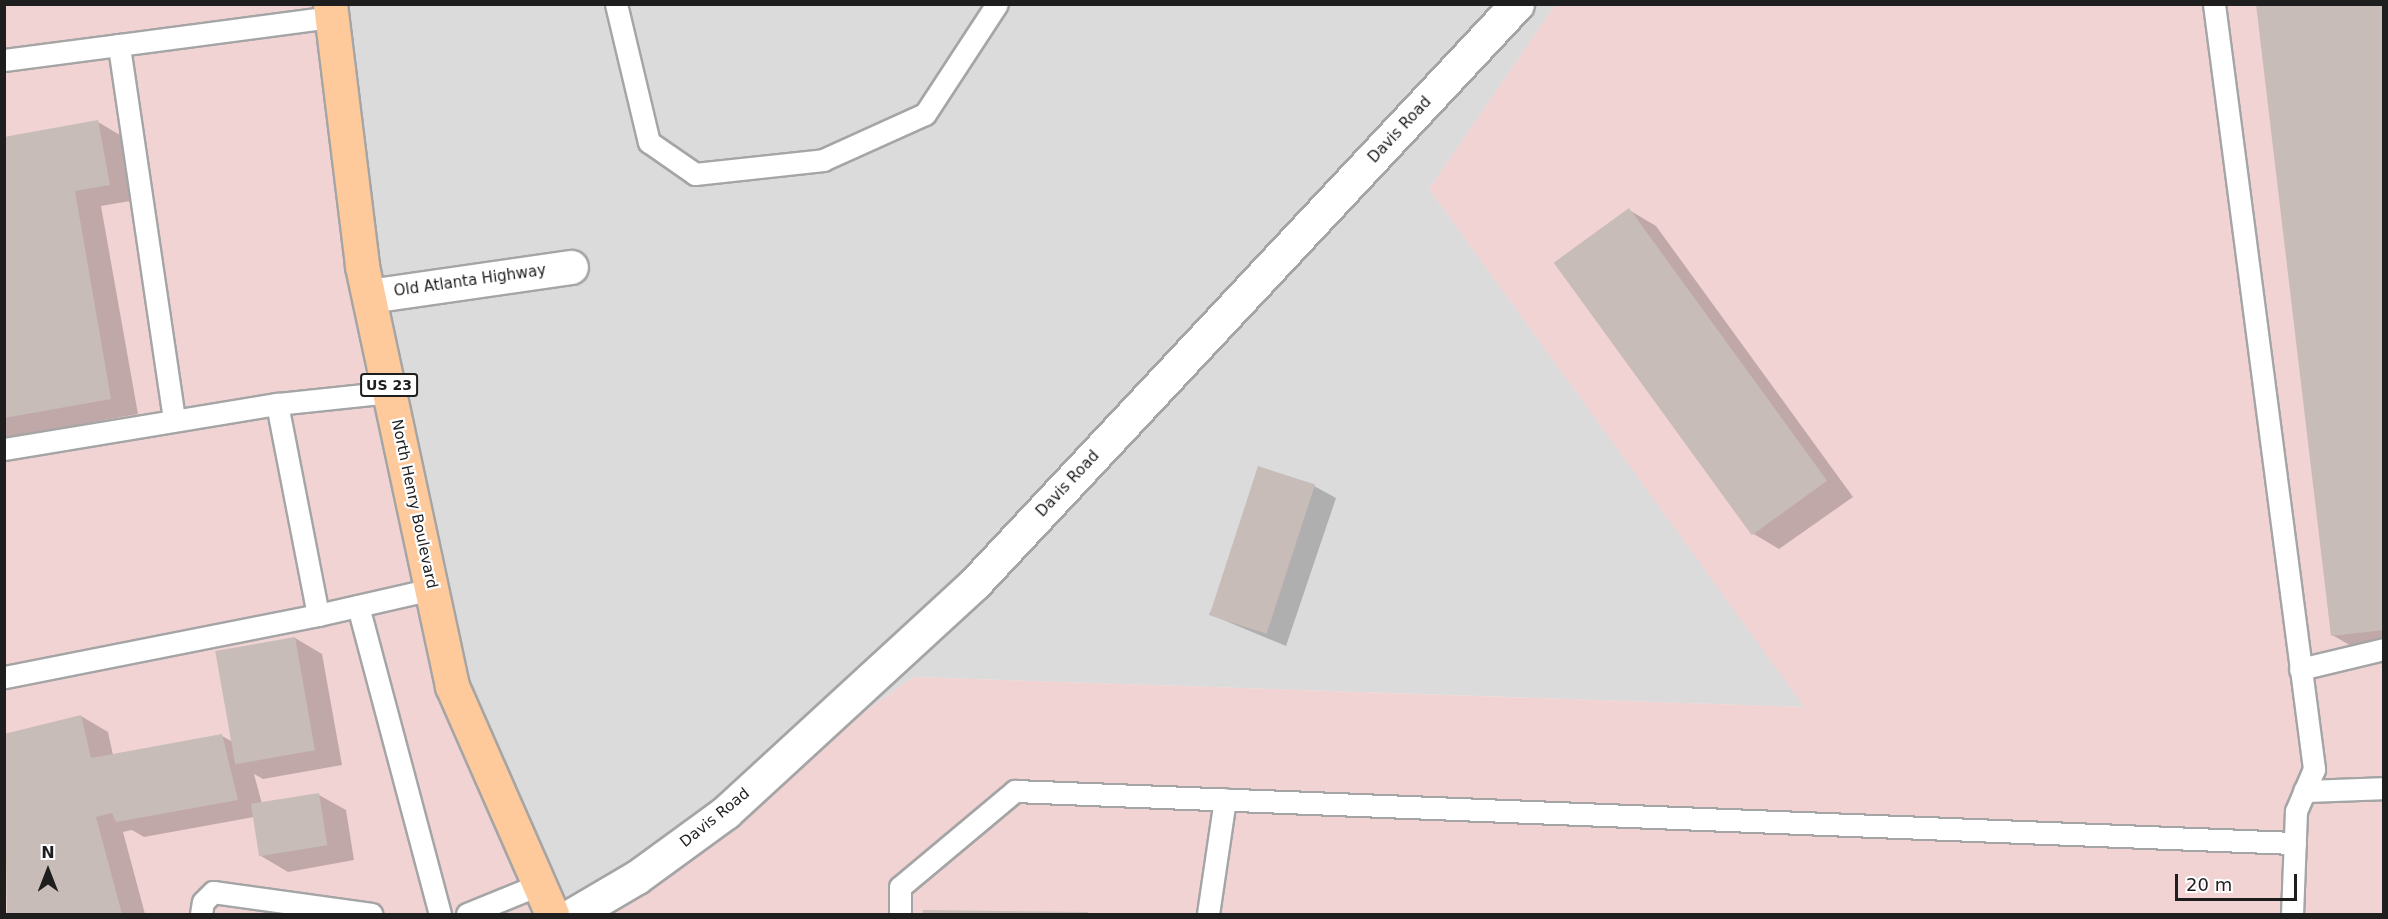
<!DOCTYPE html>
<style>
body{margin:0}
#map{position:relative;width:2388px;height:919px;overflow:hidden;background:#efebe4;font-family:"DejaVu Sans",sans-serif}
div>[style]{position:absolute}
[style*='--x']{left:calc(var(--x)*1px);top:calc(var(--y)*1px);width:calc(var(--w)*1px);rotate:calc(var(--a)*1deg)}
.residential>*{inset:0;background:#dcdbdb}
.commercial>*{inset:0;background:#f1d3d4}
.shadow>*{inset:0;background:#0003}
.building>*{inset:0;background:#c7bcb7;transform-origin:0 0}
.roads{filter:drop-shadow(2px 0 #a5a5a5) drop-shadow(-2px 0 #a5a5a5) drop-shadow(0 2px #a5a5a5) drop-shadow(0 -2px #a5a5a5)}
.service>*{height:21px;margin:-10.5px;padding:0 10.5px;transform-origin:10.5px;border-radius:10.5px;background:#fff}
.minor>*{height:33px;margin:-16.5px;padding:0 16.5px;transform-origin:16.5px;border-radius:16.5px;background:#fff}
.primary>*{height:33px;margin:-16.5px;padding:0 16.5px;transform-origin:16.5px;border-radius:16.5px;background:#fec99b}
span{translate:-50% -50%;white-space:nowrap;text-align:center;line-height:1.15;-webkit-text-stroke:4.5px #fff;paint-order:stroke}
.shield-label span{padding:2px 4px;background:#fff;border:2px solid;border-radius:4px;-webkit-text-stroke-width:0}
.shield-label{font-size:14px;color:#1e1e1e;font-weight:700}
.street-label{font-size:15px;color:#1e1e1e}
.frame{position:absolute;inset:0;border:6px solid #1e1e1e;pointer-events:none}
.north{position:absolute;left:18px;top:841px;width:60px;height:60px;-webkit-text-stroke:4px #fff;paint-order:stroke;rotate:0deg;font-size:16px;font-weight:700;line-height:24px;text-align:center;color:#1e1e1e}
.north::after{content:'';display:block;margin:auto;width:21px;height:27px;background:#1e1e1e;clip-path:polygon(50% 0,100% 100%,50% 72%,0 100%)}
.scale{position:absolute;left:2175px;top:874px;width:122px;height:27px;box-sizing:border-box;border:3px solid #1e1e1e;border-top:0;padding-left:8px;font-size:18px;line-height:21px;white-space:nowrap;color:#1e1e1e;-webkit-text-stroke:4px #fff;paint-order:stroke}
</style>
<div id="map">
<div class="residential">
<div style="clip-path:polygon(337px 5px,1555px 5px,1429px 189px,1805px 707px,913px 677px,584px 914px,546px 914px,411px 579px)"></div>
</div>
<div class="commercial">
<div style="clip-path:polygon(5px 5px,337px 5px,411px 579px,546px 914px,5px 914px)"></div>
<div style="clip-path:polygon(1555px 5px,2383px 5px,2383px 914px,584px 914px,913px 677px,1804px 707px,1429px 189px)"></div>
</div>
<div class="shadow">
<div style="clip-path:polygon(2384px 4px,2384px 648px,2360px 651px,2332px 635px)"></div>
<div style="clip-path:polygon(98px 122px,125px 138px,136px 200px,101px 206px,138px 414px,4px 438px,4px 138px)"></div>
<div style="clip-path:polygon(1629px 210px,1656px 226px,1853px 497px,1779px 549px,1752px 533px)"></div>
<div style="clip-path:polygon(1314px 486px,1336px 498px,1286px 646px,1209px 614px)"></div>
<div style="clip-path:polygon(295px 638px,322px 654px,342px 765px,263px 779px,254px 774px,262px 804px,319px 795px,346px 810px,354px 860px,288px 872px,261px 856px,254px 817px,144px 837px,132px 830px,123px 832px,145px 914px,8px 914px,4px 736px,81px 716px,108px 732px,113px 755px,222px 736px,233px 742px)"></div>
<div style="clip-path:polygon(924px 912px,1129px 914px,924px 914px)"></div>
</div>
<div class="building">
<div style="clip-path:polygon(2256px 4px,2384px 4px,2384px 630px,2331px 636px)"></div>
<div style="clip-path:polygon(98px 120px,110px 185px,75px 191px,111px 399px,4px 418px,4px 137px)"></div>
<div style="left:1629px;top:208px;width:337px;height:93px;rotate:54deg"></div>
<div style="left:1258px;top:466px;width:60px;height:157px;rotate:18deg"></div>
<div style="left:295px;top:637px;width:115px;height:81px;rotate:80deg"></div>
<div style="clip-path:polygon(81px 715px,91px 758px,222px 734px,238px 800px,116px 822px,112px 813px,96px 817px,122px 914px,7px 914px,4px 734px)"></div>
<div style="left:319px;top:793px;width:53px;height:69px;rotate:81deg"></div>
<div style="clip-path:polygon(923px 910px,1088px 912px,1088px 914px,922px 914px)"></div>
</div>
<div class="roads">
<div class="service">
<div style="--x:616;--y:4;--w:142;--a:76.6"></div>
<div style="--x:649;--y:142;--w:56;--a:34.8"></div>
<div style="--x:695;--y:174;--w:129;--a:-6.2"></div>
<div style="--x:823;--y:160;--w:112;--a:-24.3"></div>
<div style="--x:925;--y:114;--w:131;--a:-56.8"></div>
<div style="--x:2214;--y:4;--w:772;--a:82.55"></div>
<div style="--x:2314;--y:769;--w:46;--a:113.2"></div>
<div style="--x:2296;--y:811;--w:103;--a:92.2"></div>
<div style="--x:4;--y:60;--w:116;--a:-7.4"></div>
<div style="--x:277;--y:404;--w:115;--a:-6"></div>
<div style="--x:174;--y:419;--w:378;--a:-98.4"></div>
<div style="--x:119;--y:45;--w:214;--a:-7.5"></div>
<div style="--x:4;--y:449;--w:277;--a:-9.4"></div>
<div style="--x:277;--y:404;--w:215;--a:79"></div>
<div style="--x:318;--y:615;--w:320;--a:168.8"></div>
<div style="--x:358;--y:606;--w:319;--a:75.1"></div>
<div style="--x:318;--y:615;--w:117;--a:-12.8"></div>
<div style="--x:2300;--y:669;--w:86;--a:-13.4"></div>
<div style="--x:2304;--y:791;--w:80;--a:-2.1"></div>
<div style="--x:201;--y:914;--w:12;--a:-81"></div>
<div style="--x:203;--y:902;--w:14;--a:-45"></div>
<div style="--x:213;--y:892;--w:160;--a:7.9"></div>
<div style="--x:467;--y:914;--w:77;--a:-22.2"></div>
<div style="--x:900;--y:914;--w:27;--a:-90"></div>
<div style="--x:900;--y:887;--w:150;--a:-39.9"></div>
<div style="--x:1015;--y:791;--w:1281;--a:2.33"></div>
<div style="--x:1208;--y:914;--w:116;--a:-81.6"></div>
</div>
<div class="minor">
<div style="--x:369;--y:296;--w:204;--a:-8.2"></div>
<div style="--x:574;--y:914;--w:73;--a:-30.4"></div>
<div style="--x:637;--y:877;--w:110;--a:-36.1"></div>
<div style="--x:726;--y:812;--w:338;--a:-42.6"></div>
<div style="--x:975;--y:583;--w:793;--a:-46.89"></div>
</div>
<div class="primary">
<div style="--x:330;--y:4;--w:264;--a:83"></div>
<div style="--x:362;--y:266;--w:430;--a:77.9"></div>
<div style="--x:452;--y:686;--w:249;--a:66.3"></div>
</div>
</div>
<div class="shield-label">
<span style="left:389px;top:385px">US 23</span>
</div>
<div class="street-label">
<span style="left:1400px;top:130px;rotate:-47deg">Davis Road</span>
<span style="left:470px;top:281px;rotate:-8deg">Old Atlanta Highway</span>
<span style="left:1068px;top:484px;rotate:-47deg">Davis Road</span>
<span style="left:414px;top:504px;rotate:78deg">North Henry Boulevard</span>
<span style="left:715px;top:818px;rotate:-39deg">Davis Road</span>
</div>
<div class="frame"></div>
<div class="north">N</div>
<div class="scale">20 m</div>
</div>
